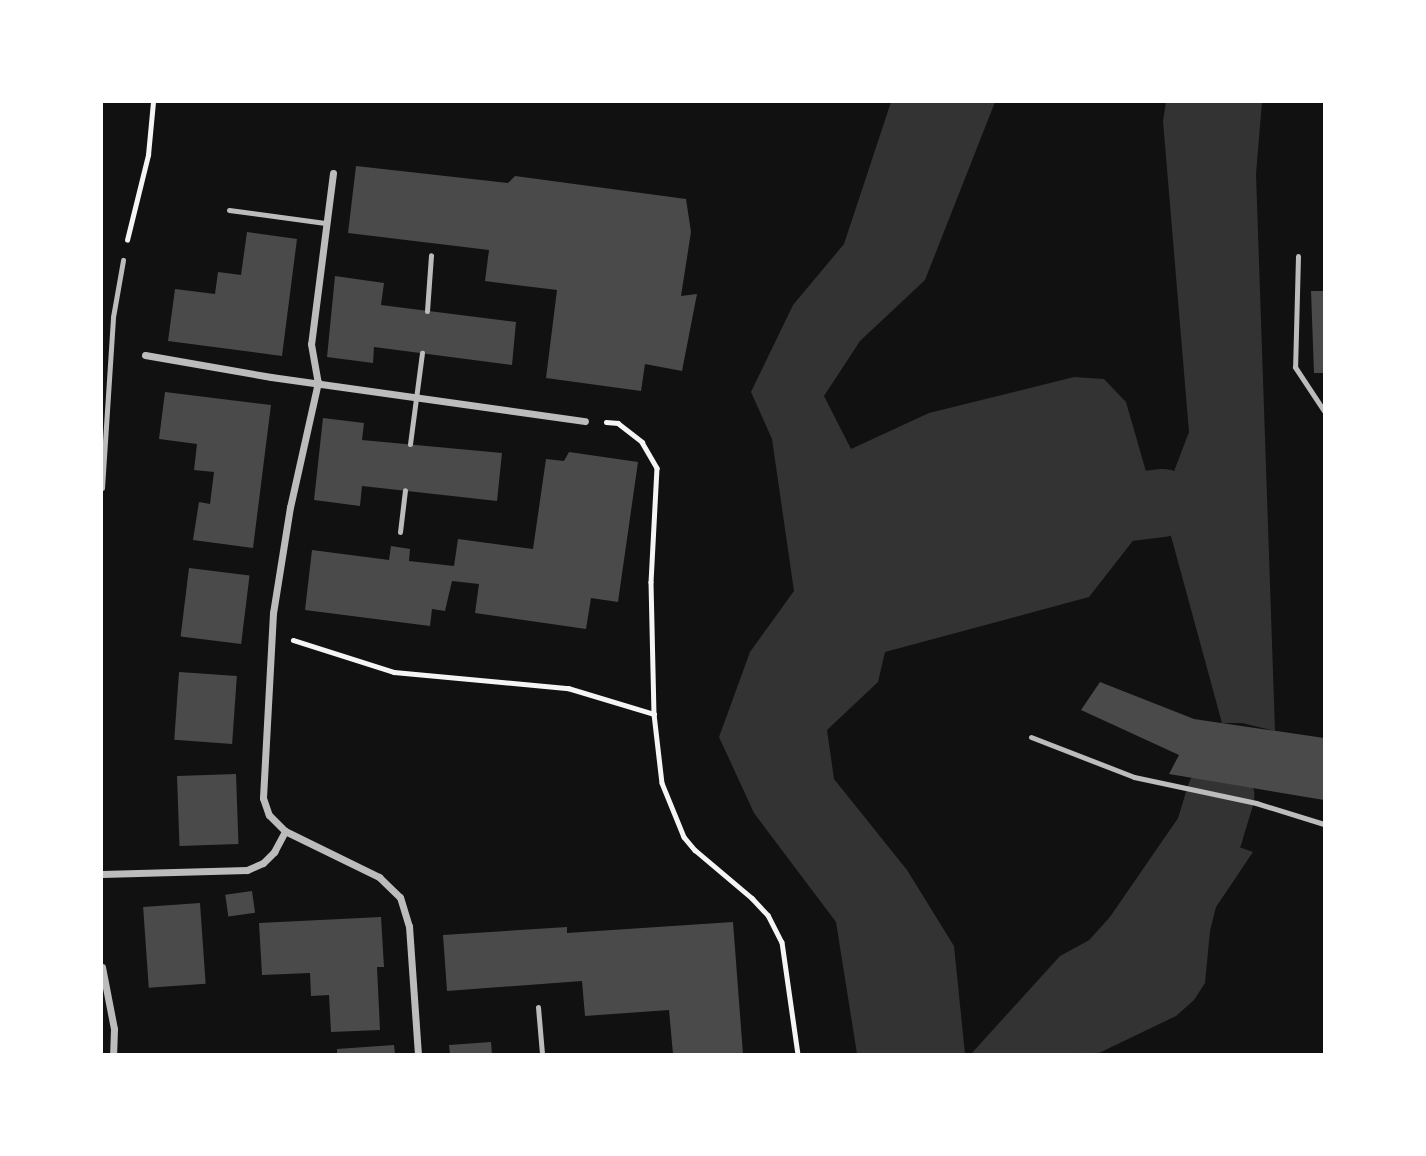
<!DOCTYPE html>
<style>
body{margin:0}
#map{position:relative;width:1426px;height:1156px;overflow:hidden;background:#111;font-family:Commissioner,sans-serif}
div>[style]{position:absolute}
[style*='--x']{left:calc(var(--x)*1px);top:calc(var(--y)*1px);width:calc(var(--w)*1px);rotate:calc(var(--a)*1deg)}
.water>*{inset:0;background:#333}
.river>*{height:68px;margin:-34px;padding:0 34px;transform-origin:34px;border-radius:34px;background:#333}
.building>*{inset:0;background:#4a4a4a;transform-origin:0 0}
.path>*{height:4.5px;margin:-2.25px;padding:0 2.25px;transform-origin:2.25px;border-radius:2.25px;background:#f5f5f5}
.service>*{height:5px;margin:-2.5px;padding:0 2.5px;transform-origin:2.5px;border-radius:2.5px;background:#bcbcbc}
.minor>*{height:7px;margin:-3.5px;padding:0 3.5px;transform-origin:3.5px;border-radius:3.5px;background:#bcbcbc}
span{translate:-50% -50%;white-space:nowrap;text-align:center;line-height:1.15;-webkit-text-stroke:5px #fff;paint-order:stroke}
.frame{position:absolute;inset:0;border:103px solid #fff;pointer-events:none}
</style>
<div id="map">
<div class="water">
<div style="clip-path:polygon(891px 102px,995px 102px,925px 280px,860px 341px,824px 396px,851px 449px,929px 413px,1074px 377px,1104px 379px,1126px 402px,1147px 475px,1153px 515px,1089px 597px,885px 652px,878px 682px,827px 730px,834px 779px,907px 870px,954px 946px,965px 1054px,857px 1054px,836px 922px,754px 813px,719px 737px,750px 652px,794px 591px,772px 439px,751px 392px,793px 305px,844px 244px)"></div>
<div style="clip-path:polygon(1166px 102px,1262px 102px,1256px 174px,1275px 731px,1242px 723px,1222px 723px,1162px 503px,1189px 432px,1163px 121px)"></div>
<div style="clip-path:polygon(1186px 828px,1253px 852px,1216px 907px,1210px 931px,1205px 983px,1194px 1000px,1176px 1016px,1097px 1054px,971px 1054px,1060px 956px,1130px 918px,1180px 846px)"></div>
</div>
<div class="river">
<div style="--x:1057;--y:516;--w:106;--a:-7.1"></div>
<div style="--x:1032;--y:1054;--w:155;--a:-47.9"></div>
<div style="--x:1136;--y:939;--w:129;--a:-55.4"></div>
<div style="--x:1209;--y:833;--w:39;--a:-73"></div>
</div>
<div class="building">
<div style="clip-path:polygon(356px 166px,508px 183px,515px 176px,686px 199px,691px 232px,681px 296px,697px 294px,682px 371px,645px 364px,641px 391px,546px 378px,557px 290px,485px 281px,489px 250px,348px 233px)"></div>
<div style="clip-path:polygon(247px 232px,297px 239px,282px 356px,168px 341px,175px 289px,215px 294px,218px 272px,241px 275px)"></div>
<div style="clip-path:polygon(335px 276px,384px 283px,381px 305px,516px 322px,512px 365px,374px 347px,373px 363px,327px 357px)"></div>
<div style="clip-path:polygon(1311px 291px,1324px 291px,1324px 373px,1314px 373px)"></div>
<div style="clip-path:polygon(165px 392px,271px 405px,253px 548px,193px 540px,199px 502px,210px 504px,214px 472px,194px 470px,197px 444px,159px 439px)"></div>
<div style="clip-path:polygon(323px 418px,364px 423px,362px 440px,502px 453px,497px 501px,362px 486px,360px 506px,314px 500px)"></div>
<div style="clip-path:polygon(569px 452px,638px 462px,618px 602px,591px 598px,586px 629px,475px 613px,479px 584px,452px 581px,445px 611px,432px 609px,430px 626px,305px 610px,312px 550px,389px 560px,391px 546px,410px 549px,409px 561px,454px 566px,458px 539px,533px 549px,546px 459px,564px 461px)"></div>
<div style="left:189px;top:568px;width:61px;height:69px;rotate:7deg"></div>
<div style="left:179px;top:672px;width:58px;height:68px;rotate:4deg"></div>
<div style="clip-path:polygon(1100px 682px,1194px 719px,1324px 738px,1324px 800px,1169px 774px,1179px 755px,1081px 710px)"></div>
<div style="left:236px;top:774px;width:70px;height:59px;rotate:88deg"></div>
<div style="left:252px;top:891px;width:22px;height:27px;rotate:82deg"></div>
<div style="left:200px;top:903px;width:81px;height:57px;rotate:86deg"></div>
<div style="clip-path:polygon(381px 917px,384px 967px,377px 967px,380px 1030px,331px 1032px,329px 995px,311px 996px,310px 973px,262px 975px,259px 923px)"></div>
<div style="clip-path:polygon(733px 922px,743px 1054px,673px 1054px,669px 1010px,585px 1016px,582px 981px,447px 991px,443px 935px,567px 927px,567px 933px)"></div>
<div style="clip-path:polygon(491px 1042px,492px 1054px,450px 1054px,449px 1045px)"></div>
<div style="clip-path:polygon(394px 1045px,395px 1054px,337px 1054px,337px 1049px)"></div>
</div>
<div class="path">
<div style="--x:127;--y:240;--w:88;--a:-76.1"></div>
<div style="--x:148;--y:155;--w:53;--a:-84.6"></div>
<div style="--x:606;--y:422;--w:12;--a:5"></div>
<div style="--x:618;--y:423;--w:31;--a:38"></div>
<div style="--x:642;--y:442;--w:30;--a:60"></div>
<div style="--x:657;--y:468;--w:114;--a:93"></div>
<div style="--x:651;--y:582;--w:132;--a:88.7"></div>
<div style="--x:654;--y:714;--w:69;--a:83.4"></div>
<div style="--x:662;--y:783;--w:58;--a:67.8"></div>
<div style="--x:684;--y:837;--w:17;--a:50"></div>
<div style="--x:695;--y:850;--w:75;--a:40.1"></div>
<div style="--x:752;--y:898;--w:23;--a:47"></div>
<div style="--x:768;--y:915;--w:30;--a:63"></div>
<div style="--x:782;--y:942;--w:113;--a:81.9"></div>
<div style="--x:293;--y:640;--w:106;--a:17.6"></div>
<div style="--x:394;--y:672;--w:175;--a:5.3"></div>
<div style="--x:568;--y:688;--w:90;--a:16.8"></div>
</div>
<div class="service">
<div style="--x:229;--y:210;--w:97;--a:7.7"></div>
<div style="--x:1298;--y:256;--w:111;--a:91.5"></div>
<div style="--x:1295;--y:367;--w:53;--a:56.6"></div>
<div style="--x:427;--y:311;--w:56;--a:-85.9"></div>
<div style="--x:410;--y:444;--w:92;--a:-82.5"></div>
<div style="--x:102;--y:488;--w:171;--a:-86.3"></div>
<div style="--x:113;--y:317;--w:58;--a:-80"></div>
<div style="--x:400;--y:532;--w:42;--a:-83.2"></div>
<div style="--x:1031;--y:737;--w:110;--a:21.2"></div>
<div style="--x:1134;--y:777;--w:125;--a:12"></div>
<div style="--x:1256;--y:803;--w:71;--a:17.2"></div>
<div style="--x:538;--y:1007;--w:47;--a:85.1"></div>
</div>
<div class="minor">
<div style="--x:333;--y:173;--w:172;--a:97.3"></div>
<div style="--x:311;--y:344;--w:39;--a:80"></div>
<div style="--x:318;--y:382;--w:128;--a:102.6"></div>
<div style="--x:290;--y:507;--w:107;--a:99.1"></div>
<div style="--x:273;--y:613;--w:185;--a:93.1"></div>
<div style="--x:263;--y:798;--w:18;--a:71"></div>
<div style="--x:269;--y:815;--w:23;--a:45"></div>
<div style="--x:285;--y:831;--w:105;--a:26.1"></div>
<div style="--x:379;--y:877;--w:29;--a:44"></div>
<div style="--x:400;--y:897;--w:30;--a:73"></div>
<div style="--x:409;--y:926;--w:128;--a:86"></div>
<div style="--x:145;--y:355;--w:128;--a:9.9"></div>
<div style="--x:271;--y:377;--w:317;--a:8"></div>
<div style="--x:102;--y:874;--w:145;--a:-1.6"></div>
<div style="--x:247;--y:870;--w:17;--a:-24"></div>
<div style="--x:263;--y:863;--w:16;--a:-45"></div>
<div style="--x:274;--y:852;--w:24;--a:-62"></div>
<div style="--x:102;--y:967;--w:63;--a:79"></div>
<div style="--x:114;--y:1029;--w:25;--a:92"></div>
</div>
<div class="frame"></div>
</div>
